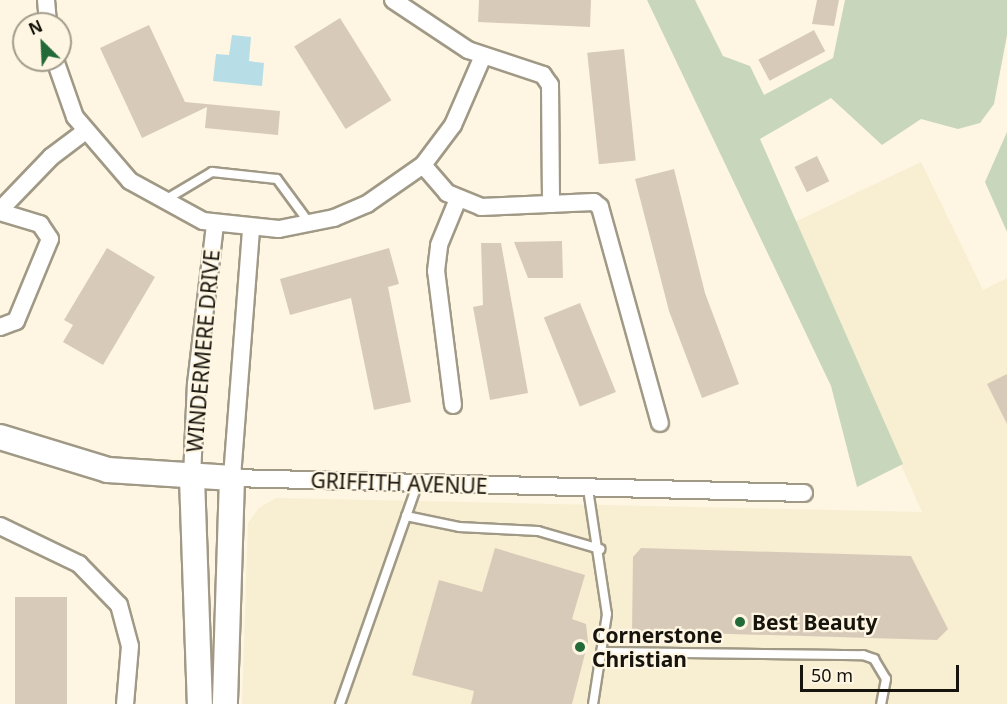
<!DOCTYPE html>
<style>
body{margin:0}
#map{position:relative;width:1007px;height:704px;overflow:hidden;background:#fef6e2;font-family:"Noto Sans",sans-serif}
div>[style]{position:absolute}
[style*='--x']{left:calc(var(--x)*1px);top:calc(var(--y)*1px);width:calc(var(--w)*1px);rotate:calc(var(--a)*1deg)}
.built>*{inset:0;background:#f8eed2}
.green>*{inset:0;background:#c8d7bb}
.water>*{inset:0;background:#b7dee7}
.building>*{inset:0;background:#d8cab9;transform-origin:0 0}
.roads{filter:drop-shadow(2px 0 #a09986) drop-shadow(-2px 0 #a09986) drop-shadow(0 2px #a09986) drop-shadow(0 -2px #a09986)}
.lane>*{height:8px;margin:-4px;padding:0 4px;transform-origin:4px;border-radius:4px;background:#fff}
.street>*{height:16px;margin:-8px;padding:0 8px;transform-origin:8px;border-radius:8px;background:#fff}
.secondary>*{height:24px;margin:-12px;padding:0 12px;transform-origin:12px;border-radius:12px;background:#fff}
.dots>*{width:16px;height:16px;translate:-50% -50%;box-sizing:border-box;border:3px solid #fef6e2;border-radius:50%}
span{translate:-50% -50%;white-space:nowrap;text-align:center;line-height:1.15;-webkit-text-stroke:4.5px #fef6e2;paint-order:stroke}
.street-label{font-size:21px;color:#17140d}
.poi-label{font-size:21px;color:#17140d;font-weight:700}
.left{translate:0 -50%;text-align:left}
.north{position:absolute;left:12px;top:12px;width:60px;height:60px;box-sizing:border-box;background:#fef6e2;border:2px solid #a29c8d;border-radius:50%;rotate:336deg;font-size:16px;font-weight:700;line-height:24px;text-align:center;color:#17140d}
.north::after{content:'';display:block;margin:auto;width:21px;height:27px;background:#226b38;clip-path:polygon(50% 0,100% 100%,50% 72%,0 100%)}
.scale{position:absolute;left:800px;top:665px;width:159px;height:27px;box-sizing:border-box;border:3px solid #17140d;border-top:0;padding-left:8px;font-size:18px;line-height:21px;white-space:nowrap;color:#17140d;-webkit-text-stroke:4px #fef6e2;paint-order:stroke}
</style>
<div id="map">
<div class="built">
<div style="clip-path:polygon(921px 162px,983px 290px,1007px 278px,1007px 704px,242px 704px,248px 523px,259px 508px,276px 498px,922px 512px,793px 223px)"></div>
</div>
<div class="green">
<div style="clip-path:polygon(647px 0,695px 0,723px 56px,750px 66px,764px 95px,833px 58px,845px 0,1007px 0,1007px 35px,994px 104px,980px 123px,958px 129px,921px 119px,882px 145px,831px 98px,760px 139px,903px 464px,857px 487px,831px 386px)"></div>
<div style="clip-path:polygon(1007px 132px,1007px 232px,985px 182px)"></div>
</div>
<div class="water">
<div style="clip-path:polygon(232px 35px,251px 37px,249px 61px,264px 63px,262px 86px,213px 81px,216px 54px,229px 55px)"></div>
</div>
<div class="building">
<div style="clip-path:polygon(479px 0,591px 0,590px 27px,478px 22px)"></div>
<div style="clip-path:polygon(817px 0,839px 0,834px 26px,812px 24px)"></div>
<div style="left:340px;top:18px;width:97px;height:54px;rotate:58deg"></div>
<div style="clip-path:polygon(149px 25px,185px 102px,280px 111px,278px 135px,205px 128px,207px 107px,142px 138px,100px 48px)"></div>
<div style="left:814px;top:30px;width:24px;height:63px;rotate:62deg"></div>
<div style="left:624px;top:49px;width:112px;height:37px;rotate:84deg"></div>
<div style="left:817px;top:156px;width:28px;height:25px;rotate:64deg"></div>
<div style="clip-path:polygon(674px 169px,705px 293px,739px 384px,702px 398px,669px 311px,635px 179px)"></div>
<div style="clip-path:polygon(562px 241px,563px 278px,528px 278px,514px 242px)"></div>
<div style="clip-path:polygon(481px 243px,501px 243px,528px 393px,490px 400px,473px 307px,483px 305px)"></div>
<div style="clip-path:polygon(107px 248px,155px 277px,103px 365px,63px 342px,73px 325px,64px 320px)"></div>
<div style="clip-path:polygon(389px 248px,399px 284px,388px 287px,411px 402px,374px 410px,351px 298px,290px 315px,280px 279px)"></div>
<div style="left:580px;top:303px;width:96px;height:39px;rotate:68deg"></div>
<div style="clip-path:polygon(1007px 374px,1007px 424px,987px 384px)"></div>
<div style="clip-path:polygon(495px 548px,585px 575px,572px 619px,586px 624px,588px 642px,572px 704px,471px 704px,474px 691px,412px 675px,439px 580px,482px 592px)"></div>
<div style="clip-path:polygon(641px 548px,911px 556px,948px 629px,937px 640px,632px 631px,633px 557px)"></div>
<div style="left:15px;top:597px;width:52px;height:107px"></div>
</div>
<div class="roads">
<div class="lane">
<div style="--x:165;--y:200;--w:55;--a:-30.8"></div>
<div style="--x:212;--y:172;--w:65;--a:6.1"></div>
<div style="--x:277;--y:179;--w:56;--a:53.7"></div>
<div style="--x:588;--y:489;--w:126;--a:81.4"></div>
<div style="--x:607;--y:614;--w:91;--a:98.8"></div>
<div style="--x:406;--y:516;--w:54;--a:11.7"></div>
<div style="--x:459;--y:527;--w:79;--a:2.9"></div>
<div style="--x:538;--y:531;--w:65;--a:16.2"></div>
<div style="--x:604;--y:652;--w:259;--a:0.7"></div>
<div style="--x:863;--y:655;--w:12;--a:20"></div>
<div style="--x:874;--y:659;--w:23;--a:59"></div>
<div style="--x:886;--y:679;--w:25;--a:101"></div>
<div style="--x:340;--y:704;--w:234;--a:-70.6"></div>
</div>
<div class="street">
<div style="--x:46;--y:0;--w:24;--a:85"></div>
<div style="--x:393;--y:0;--w:90;--a:33.7"></div>
<div style="--x:468;--y:50;--w:79;--a:18.4"></div>
<div style="--x:543;--y:75;--w:12;--a:55"></div>
<div style="--x:550;--y:85;--w:119;--a:89.5"></div>
<div style="--x:55;--y:60;--w:60;--a:70.7"></div>
<div style="--x:75;--y:117;--w:84;--a:49.3"></div>
<div style="--x:130;--y:181;--w:83;--a:28.7"></div>
<div style="--x:203;--y:221;--w:76;--a:6"></div>
<div style="--x:279;--y:229;--w:56;--a:-11.3"></div>
<div style="--x:334;--y:218;--w:36;--a:-23"></div>
<div style="--x:367;--y:204;--w:68;--a:-34.9"></div>
<div style="--x:423;--y:165;--w:50;--a:-53.1"></div>
<div style="--x:453;--y:125;--w:75;--a:-66.5"></div>
<div style="--x:423;--y:165;--w:37;--a:49"></div>
<div style="--x:447;--y:193;--w:37;--a:22"></div>
<div style="--x:481;--y:207;--w:113;--a:-2.5"></div>
<div style="--x:594;--y:202;--w:8;--a:40"></div>
<div style="--x:600;--y:207;--w:224;--a:74.5"></div>
<div style="--x:2;--y:208;--w:71;--a:-46.1"></div>
<div style="--x:51;--y:157;--w:41;--a:-37.1"></div>
<div style="--x:0;--y:212;--w:42;--a:16.7"></div>
<div style="--x:40;--y:224;--w:18;--a:56"></div>
<div style="--x:50;--y:239;--w:89;--a:112.5"></div>
<div style="--x:16;--y:321;--w:17;--a:159"></div>
<div style="--x:251;--y:230;--w:249;--a:94.4"></div>
<div style="--x:232;--y:478;--w:572;--a:1.5"></div>
<div style="--x:453;--y:405;--w:135;--a:-97.2"></div>
<div style="--x:436;--y:271;--w:26;--a:-83"></div>
<div style="--x:439;--y:245;--w:50;--a:-67.6"></div>
<div style="--x:192;--y:478;--w:94;--a:-87.6"></div>
<div style="--x:196;--y:384;--w:161;--a:-83.2"></div>
<div style="--x:0;--y:526;--w:88;--a:25.7"></div>
<div style="--x:79;--y:564;--w:57;--a:45.7"></div>
<div style="--x:119;--y:605;--w:42;--a:75"></div>
<div style="--x:130;--y:646;--w:58;--a:94.9"></div>
</div>
<div class="secondary">
<div style="--x:0;--y:437;--w:113;--a:17"></div>
<div style="--x:108;--y:470;--w:124;--a:3.7"></div>
<div style="--x:232;--y:478;--w:226;--a:91.8"></div>
<div style="--x:192;--y:478;--w:226;--a:88"></div>
</div>
</div>
<div class="dots">
<div style="left:740px;top:622px;background:#226b38"></div>
<div style="left:580px;top:647px;background:#226b38"></div>
</div>
<div class="street-label">
<span style="left:203px;top:351px;rotate:-85deg">WINDERMERE DRIVE</span>
<span style="left:399px;top:483px;rotate:2deg">GRIFFITH AVENUE</span>
</div>
<div class="poi-label">
<span class="left" style="left:752px;top:622px">Best Beauty</span>
<span class="left" style="left:592px;top:647px">Cornerstone<br>Christian</span>
</div>
<div class="north">N</div>
<div class="scale">50 m</div>
</div>
